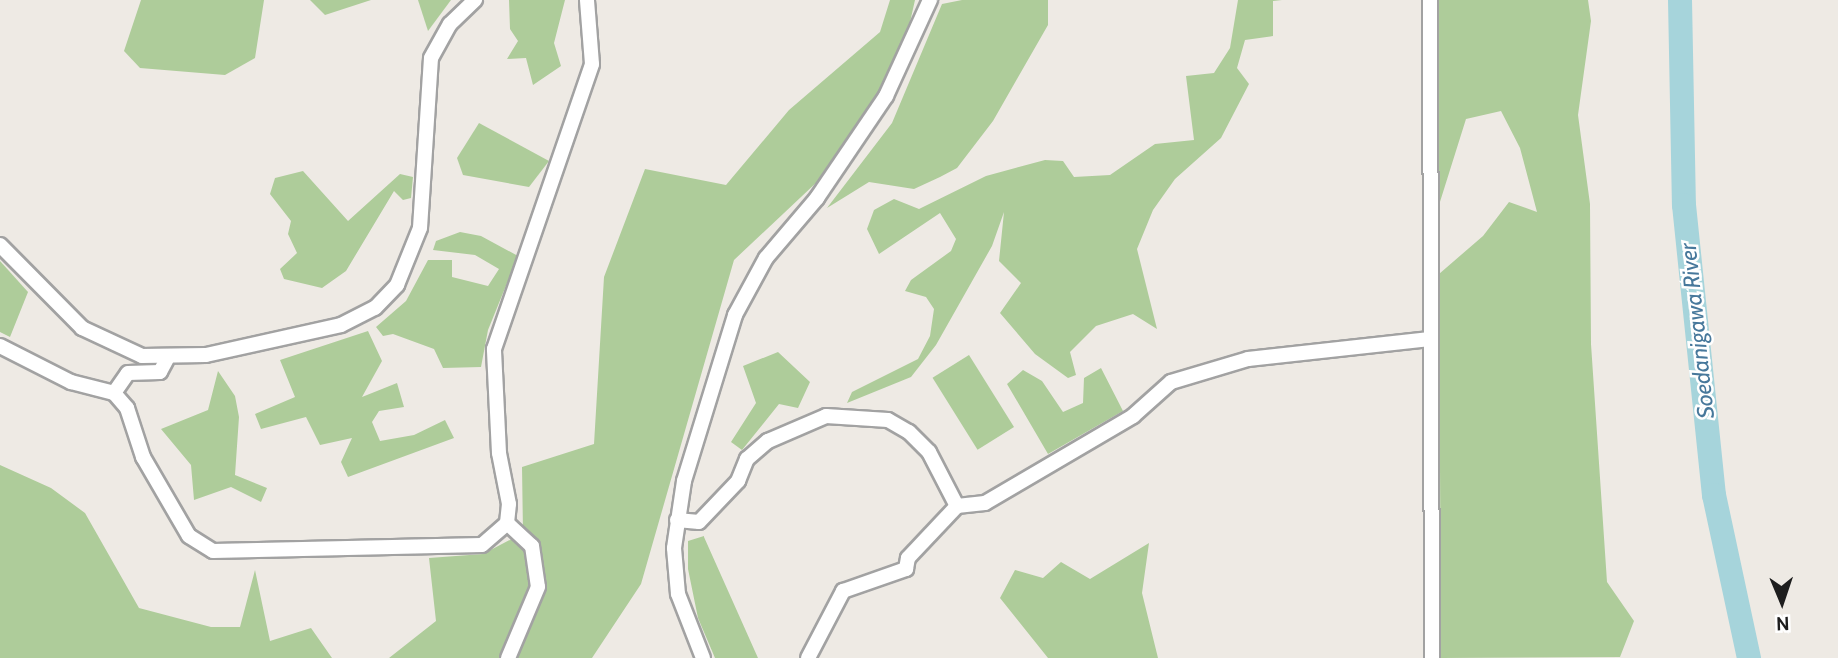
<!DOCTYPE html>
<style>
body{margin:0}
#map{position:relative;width:1838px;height:658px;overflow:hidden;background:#eeeae4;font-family:Cabin,sans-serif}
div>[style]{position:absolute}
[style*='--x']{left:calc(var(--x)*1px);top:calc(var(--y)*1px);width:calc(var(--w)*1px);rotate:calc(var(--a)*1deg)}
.forest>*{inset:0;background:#aecc9a;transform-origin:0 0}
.river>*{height:24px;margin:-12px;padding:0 12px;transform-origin:12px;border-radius:12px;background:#a6d4db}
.roads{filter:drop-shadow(2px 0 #a2a2a2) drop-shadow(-2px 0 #a2a2a2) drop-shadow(0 2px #a2a2a2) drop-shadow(0 -2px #a2a2a2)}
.minor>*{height:14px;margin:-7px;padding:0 7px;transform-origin:7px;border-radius:7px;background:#fff}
span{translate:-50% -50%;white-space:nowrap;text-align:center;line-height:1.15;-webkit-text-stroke:5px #fff;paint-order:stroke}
.water-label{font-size:23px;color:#47789b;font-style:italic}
.north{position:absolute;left:1747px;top:567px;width:70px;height:70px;-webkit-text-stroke:5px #fff;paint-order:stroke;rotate:178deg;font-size:19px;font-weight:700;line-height:28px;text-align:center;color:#1e1e1e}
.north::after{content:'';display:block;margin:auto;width:24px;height:32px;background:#1e1e1e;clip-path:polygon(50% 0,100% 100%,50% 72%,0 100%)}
</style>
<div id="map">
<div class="forest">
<div style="clip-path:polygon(141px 0,264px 0,255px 58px,225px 75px,140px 68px,124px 51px)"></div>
<div style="clip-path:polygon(310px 0,371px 0,325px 15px)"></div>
<div style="clip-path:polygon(418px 0,451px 0,428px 31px)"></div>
<div style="clip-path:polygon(509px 0,565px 0,554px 43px,561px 66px,533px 85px,526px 58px,507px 59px,518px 41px,510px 29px)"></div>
<div style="clip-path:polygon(890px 0,915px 0,906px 40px,878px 109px,852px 149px,734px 260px,641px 584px,592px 658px,389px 658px,436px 621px,429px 558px,483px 554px,523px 533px,522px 467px,594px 444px,604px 277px,645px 169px,726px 185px,789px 110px,880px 32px)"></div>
<div style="clip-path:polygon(962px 0,1048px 0,1048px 25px,993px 121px,957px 168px,940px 177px,914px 189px,869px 182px,827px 208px,892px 123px,942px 4px)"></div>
<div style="clip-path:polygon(1238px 0,1282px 0,1273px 1px,1273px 36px,1245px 40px,1237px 68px,1249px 84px,1221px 138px,1175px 179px,1153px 210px,1137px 249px,1157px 329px,1133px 314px,1096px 326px,1070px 352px,1076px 375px,1068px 378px,1035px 354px,1000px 313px,1021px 283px,999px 261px,1004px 212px,992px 246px,936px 345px,911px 377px,847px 403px,852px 392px,918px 359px,930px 336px,934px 309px,926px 297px,905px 291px,911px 280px,951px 251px,956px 239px,940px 213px,879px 254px,867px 229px,874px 210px,894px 199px,919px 209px,986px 176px,1045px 160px,1063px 161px,1074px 177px,1110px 175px,1155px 144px,1194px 140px,1186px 76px,1214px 73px,1230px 48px)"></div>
<div style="clip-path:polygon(1437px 0,1588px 0,1591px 21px,1578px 115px,1590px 204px,1591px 344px,1607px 582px,1634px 621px,1620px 657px,1441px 658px,1439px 274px,1483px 236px,1509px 202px,1537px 212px,1520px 148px,1501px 111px,1466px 119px,1439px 205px)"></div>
<div style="clip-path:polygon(479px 123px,549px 161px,529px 187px,463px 175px,457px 158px)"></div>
<div style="clip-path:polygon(303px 171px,348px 221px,400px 174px,413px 177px,411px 198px,403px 200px,394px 191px,346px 271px,322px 288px,284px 279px,280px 269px,297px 253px,288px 234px,291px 221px,270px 194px,275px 178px)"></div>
<div style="clip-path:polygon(460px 232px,481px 236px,518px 256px,488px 330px,481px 367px,443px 368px,434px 349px,393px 334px,383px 336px,376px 327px,406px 301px,428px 260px,452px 260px,452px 277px,488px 286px,499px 269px,475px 255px,433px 250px,436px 241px)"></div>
<div style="clip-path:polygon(0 261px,28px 292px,10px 337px,0 332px)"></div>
<div style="clip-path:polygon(368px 331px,382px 361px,362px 397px,397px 383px,404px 407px,379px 411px,372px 422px,380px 441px,414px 435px,445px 420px,454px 438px,348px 477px,341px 462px,352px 438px,320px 445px,306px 417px,261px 429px,255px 414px,295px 397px,280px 360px)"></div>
<div style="clip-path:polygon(778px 352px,810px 382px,798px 408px,779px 404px,742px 450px,731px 442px,756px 403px,743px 366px)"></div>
<div style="left:969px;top:355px;width:85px;height:43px;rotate:58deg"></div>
<div style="clip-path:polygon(1101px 368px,1123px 411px,1048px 454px,1007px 384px,1023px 370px,1042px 381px,1063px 412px,1083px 403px,1084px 378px)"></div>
<div style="clip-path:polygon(218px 371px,235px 396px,239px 417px,235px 475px,267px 488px,261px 502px,231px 487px,194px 500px,191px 465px,161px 429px,208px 410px)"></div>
<div style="clip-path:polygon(0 465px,51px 488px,85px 513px,139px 608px,211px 627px,240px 627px,255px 570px,270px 641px,311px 628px,332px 658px,0 658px)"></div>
<div style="clip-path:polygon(704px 536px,704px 537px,758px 658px,715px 658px,698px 618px,688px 569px,688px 541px)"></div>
<div style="clip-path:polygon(1149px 543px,1142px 593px,1158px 658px,1048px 658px,1000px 598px,1015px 570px,1043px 578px,1061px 562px,1090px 579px)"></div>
</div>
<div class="river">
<div style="--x:1680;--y:0;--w:205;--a:88.9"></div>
<div style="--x:1684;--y:205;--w:292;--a:84.1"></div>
<div style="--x:1714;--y:495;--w:167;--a:77.9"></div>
</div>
<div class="roads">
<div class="minor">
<div style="--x:1430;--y:0;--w:658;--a:89.83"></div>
<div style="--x:0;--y:245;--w:117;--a:45.3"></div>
<div style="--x:82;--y:328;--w:66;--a:25"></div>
<div style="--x:142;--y:356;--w:64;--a:-0.9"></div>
<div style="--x:206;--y:355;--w:138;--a:-12.5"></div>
<div style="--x:341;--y:325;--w:38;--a:-27"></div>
<div style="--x:375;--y:308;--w:32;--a:-46"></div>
<div style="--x:397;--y:285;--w:61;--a:-68"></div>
<div style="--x:420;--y:228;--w:170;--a:-86.3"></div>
<div style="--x:431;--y:58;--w:39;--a:-61"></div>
<div style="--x:450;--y:24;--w:35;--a:-44"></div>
<div style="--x:0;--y:346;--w:80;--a:26.9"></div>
<div style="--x:71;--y:382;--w:44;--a:14.3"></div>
<div style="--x:114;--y:393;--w:20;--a:49"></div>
<div style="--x:127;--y:408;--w:52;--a:71.9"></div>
<div style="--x:143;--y:457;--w:91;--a:59.8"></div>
<div style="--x:189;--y:536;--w:28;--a:32"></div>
<div style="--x:213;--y:551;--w:269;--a:-1.3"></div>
<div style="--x:482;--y:545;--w:33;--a:-41"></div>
<div style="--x:507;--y:523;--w:19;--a:-84"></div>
<div style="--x:509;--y:504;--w:52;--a:-101.1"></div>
<div style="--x:499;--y:453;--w:104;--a:-92.8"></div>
<div style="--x:494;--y:349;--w:301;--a:-71"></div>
<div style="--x:592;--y:64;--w:64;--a:-94.5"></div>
<div style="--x:114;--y:393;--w:24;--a:-55"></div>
<div style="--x:128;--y:373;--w:32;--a:-2"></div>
<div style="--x:160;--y:372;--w:15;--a:-62"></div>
<div style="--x:677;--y:520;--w:22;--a:5"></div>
<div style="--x:699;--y:522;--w:57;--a:-46.4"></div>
<div style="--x:738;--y:481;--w:24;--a:-68"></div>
<div style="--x:747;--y:459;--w:28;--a:-41"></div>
<div style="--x:768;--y:441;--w:63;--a:-23.3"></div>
<div style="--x:826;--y:416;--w:62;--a:3.7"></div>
<div style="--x:888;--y:420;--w:24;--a:30"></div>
<div style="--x:909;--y:432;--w:28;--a:45"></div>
<div style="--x:929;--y:452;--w:61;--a:62.6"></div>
<div style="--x:507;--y:523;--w:34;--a:43"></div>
<div style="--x:532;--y:546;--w:41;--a:81.7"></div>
<div style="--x:538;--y:587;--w:77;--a:112.9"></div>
<div style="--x:703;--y:658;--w:69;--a:-111.3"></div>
<div style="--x:678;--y:594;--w:46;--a:-95"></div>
<div style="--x:674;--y:548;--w:68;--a:-81.5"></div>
<div style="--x:684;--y:481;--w:174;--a:-72.9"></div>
<div style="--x:735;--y:315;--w:65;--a:-61.5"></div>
<div style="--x:766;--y:258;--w:79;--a:-49.6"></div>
<div style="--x:817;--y:198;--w:123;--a:-55.9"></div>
<div style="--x:886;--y:96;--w:106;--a:-65.4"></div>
<div style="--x:808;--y:658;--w:76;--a:-62.4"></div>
<div style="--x:843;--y:591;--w:67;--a:-19.2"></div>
<div style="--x:906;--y:569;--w:11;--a:-80"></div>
<div style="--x:908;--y:558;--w:71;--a:-46.7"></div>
<div style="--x:957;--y:506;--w:28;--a:-6"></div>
<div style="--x:985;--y:503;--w:172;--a:-30.4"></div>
<div style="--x:1133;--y:416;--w:51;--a:-41.8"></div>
<div style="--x:1171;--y:382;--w:80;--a:-16.6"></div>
<div style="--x:1248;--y:359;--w:183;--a:-6.3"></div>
</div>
</div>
<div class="water-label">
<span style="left:1697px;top:331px;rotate:-96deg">Soedanigawa River</span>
</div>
<div class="north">N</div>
</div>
